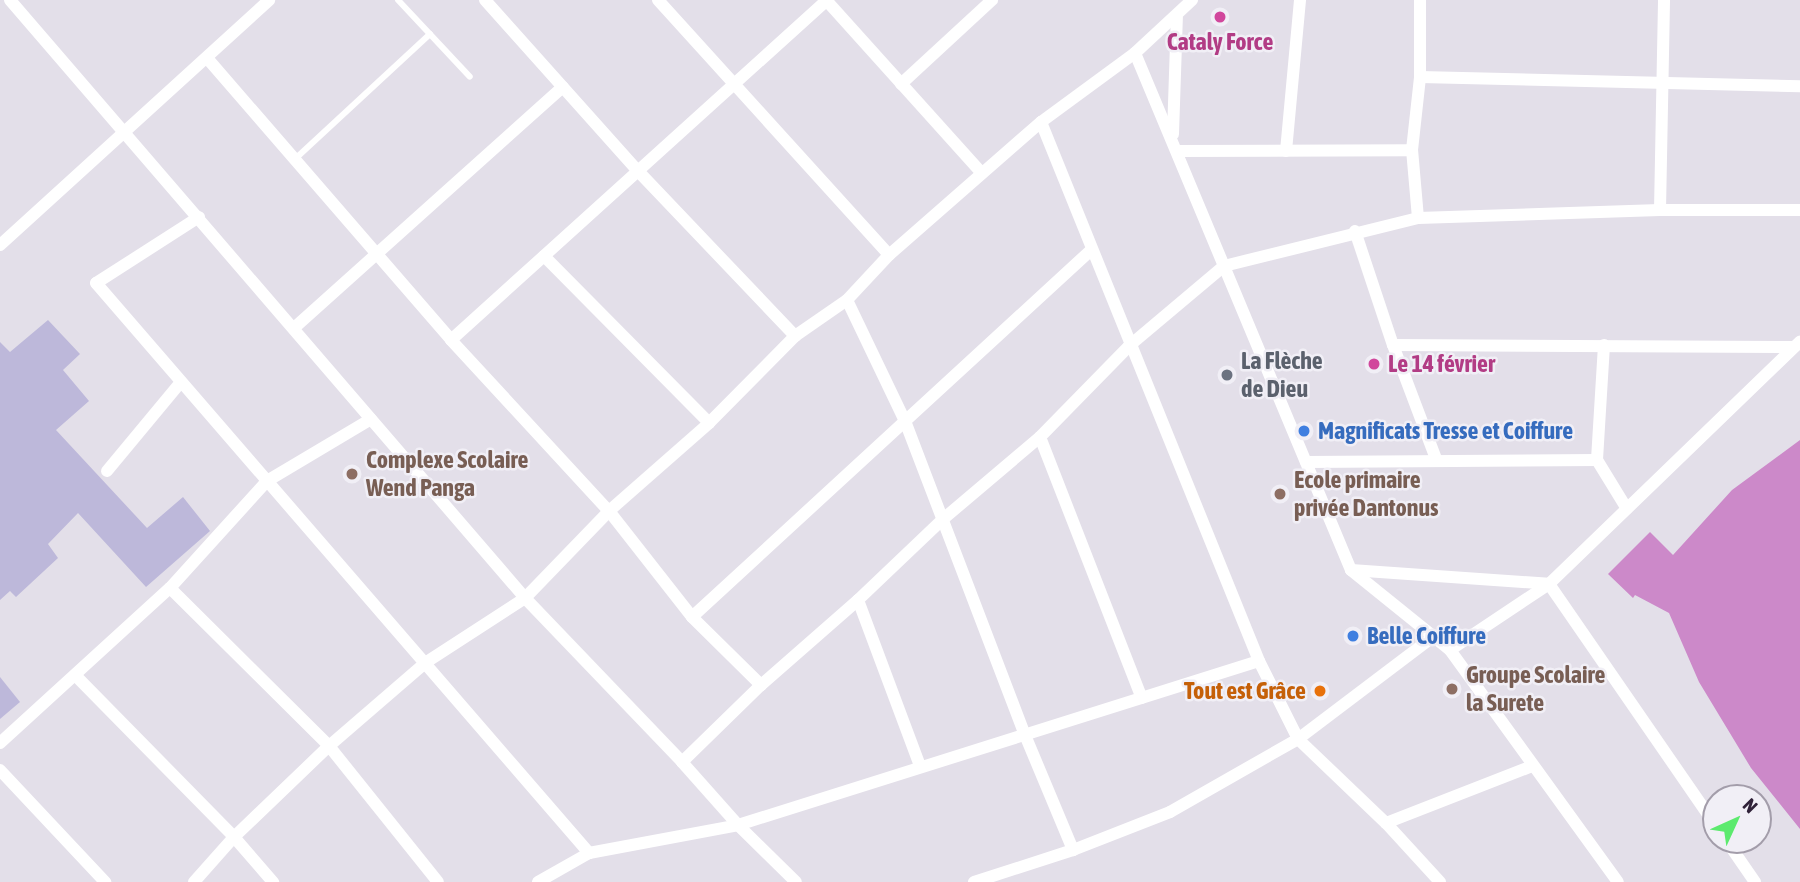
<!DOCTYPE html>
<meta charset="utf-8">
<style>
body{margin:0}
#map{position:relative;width:1800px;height:882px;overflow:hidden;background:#e3dfe9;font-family:"Asap Condensed",sans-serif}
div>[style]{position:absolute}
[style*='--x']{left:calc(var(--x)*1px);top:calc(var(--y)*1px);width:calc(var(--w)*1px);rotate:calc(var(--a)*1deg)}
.green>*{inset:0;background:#bdb8da}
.water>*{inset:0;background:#cc89c9}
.service>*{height:6px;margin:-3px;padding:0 3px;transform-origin:3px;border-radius:3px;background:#fff}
.minor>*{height:12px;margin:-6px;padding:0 6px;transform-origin:6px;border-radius:6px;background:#fff}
.dots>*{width:19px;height:19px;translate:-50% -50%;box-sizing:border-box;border:4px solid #f1eff6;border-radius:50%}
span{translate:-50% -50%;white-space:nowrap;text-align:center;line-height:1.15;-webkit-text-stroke:5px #f1eff6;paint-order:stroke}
.hotel-label{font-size:24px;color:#b23c85;font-weight:700}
.left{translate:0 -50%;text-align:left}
.worship-label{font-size:24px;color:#5b616d;font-weight:700}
.shop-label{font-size:24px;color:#366cbe;font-weight:700}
.education-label{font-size:24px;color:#785e54;font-weight:700}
.food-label{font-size:24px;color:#c56008;font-weight:700}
.right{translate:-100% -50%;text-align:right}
.north{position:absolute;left:1702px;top:784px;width:70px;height:70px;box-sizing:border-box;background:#f1eff6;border:2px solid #a39daa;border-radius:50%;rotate:45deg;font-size:19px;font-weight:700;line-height:28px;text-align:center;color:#2f2138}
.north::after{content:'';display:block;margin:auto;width:24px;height:32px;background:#5cea6e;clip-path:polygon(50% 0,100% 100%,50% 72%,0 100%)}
</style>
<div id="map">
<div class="green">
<div style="clip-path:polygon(48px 320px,80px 354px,63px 370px,89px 401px,56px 430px,147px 528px,183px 497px,210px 531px,146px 587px,78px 513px,48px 544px,58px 558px,16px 597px,10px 591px,0 600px,0 342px,10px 352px)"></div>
<div style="clip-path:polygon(0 677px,20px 702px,0 719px)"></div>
</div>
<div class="water">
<div style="clip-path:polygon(1800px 440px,1800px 829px,1751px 768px,1699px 682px,1669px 613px,1635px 595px,1633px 598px,1608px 574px,1650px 532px,1673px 555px,1732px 490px)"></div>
</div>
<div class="service">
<div style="--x:398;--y:0;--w:105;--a:46.9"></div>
<div style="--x:295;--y:159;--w:184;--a:-42.8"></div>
</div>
<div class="minor">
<div style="--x:10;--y:0;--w:789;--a:49.26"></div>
<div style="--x:525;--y:598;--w:227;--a:46.2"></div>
<div style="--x:682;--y:762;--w:84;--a:48.4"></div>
<div style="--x:738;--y:825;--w:81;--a:44.5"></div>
<div style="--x:485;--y:0;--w:229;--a:48.2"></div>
<div style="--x:638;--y:171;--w:228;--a:46.4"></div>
<div style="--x:658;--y:0;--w:344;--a:47.8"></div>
<div style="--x:826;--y:0;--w:233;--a:48"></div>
<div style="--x:1135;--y:53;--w:560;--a:67.33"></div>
<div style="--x:1351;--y:570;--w:127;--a:38.9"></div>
<div style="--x:1450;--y:650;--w:286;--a:54.1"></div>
<div style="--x:207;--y:58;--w:373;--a:49.1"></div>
<div style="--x:451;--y:340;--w:233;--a:47.3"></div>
<div style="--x:609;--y:511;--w:135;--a:51.9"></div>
<div style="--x:692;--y:617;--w:97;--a:44.6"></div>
<div style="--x:1420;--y:77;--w:380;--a:1.4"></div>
<div style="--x:901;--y:84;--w:124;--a:-42.7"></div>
<div style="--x:1041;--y:122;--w:581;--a:67.98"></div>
<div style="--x:1259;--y:661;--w:87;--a:63.4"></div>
<div style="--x:1298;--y:739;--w:122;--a:43.7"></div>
<div style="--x:1386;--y:823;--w:80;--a:47.5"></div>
<div style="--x:1173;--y:134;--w:119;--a:-88.1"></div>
<div style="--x:1178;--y:151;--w:234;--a:-0.2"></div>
<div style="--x:1286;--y:151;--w:152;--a:-84.7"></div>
<div style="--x:1660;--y:210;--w:210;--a:-88.9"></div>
<div style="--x:199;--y:217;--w:122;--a:147.3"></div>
<div style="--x:96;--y:283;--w:754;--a:49.14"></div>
<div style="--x:1418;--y:218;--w:68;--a:-95"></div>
<div style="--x:1412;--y:150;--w:73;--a:-83.7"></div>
<div style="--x:1420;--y:77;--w:77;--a:-90"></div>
<div style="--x:1355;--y:231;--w:120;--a:71.6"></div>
<div style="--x:1393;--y:345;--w:122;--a:69.3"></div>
<div style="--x:0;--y:245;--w:364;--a:-42.3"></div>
<div style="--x:544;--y:256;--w:235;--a:45.3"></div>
<div style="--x:847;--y:300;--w:134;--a:64.4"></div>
<div style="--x:905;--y:421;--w:336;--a:69.1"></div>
<div style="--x:1025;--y:735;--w:125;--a:67.3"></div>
<div style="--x:294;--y:328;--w:361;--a:-41.9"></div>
<div style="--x:451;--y:340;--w:507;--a:-42.12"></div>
<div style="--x:1393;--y:345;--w:401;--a:0.3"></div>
<div style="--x:1604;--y:345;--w:115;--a:93.5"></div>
<div style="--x:1597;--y:460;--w:57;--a:58.5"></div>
<div style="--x:1040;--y:437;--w:280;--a:68.7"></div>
<div style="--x:1306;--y:462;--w:291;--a:-0.4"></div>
<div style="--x:107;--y:471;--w:116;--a:-50.3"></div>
<div style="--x:1351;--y:570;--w:198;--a:4"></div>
<div style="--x:1549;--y:584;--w:294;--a:55.4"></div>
<div style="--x:170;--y:588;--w:224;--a:44.8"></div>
<div style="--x:329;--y:746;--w:174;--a:51.3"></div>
<div style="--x:858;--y:600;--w:177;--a:69.5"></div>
<div style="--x:692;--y:617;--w:541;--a:-42.6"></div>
<div style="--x:1450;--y:650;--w:119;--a:-33.7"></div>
<div style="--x:1549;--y:584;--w:349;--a:-44"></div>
<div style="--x:75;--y:675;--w:227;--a:45.5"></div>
<div style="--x:234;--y:837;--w:60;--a:49.1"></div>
<div style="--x:0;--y:743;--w:230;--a:-42.4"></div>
<div style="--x:170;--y:588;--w:144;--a:-47.8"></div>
<div style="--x:267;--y:481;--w:121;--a:-30.8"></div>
<div style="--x:682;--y:762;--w:110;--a:-44.3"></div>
<div style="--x:761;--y:685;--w:129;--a:-41.2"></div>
<div style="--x:858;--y:600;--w:116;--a:-43.6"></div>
<div style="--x:942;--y:520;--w:128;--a:-40.3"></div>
<div style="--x:1040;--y:437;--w:127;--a:-45.6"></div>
<div style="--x:1129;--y:346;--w:124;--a:-40.1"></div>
<div style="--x:1224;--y:266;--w:200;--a:-13.9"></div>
<div style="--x:1418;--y:218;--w:242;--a:-1.9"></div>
<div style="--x:1660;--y:210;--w:140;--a:0"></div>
<div style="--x:0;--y:770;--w:154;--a:46.8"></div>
<div style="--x:1386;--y:823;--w:157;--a:-21.3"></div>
<div style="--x:1726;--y:840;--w:51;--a:55.4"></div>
<div style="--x:194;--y:882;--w:60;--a:-48.4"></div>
<div style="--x:234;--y:837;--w:132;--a:-43.8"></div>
<div style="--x:329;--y:746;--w:127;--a:-40.8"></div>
<div style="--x:425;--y:663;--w:119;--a:-33"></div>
<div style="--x:525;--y:598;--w:121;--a:-46"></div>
<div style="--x:609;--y:511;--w:133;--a:-41.3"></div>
<div style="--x:709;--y:423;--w:122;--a:-45.3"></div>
<div style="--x:795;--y:336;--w:63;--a:-34.7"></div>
<div style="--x:847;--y:300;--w:62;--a:-47"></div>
<div style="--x:889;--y:255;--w:202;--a:-41.2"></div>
<div style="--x:1041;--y:122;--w:117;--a:-36.3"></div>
<div style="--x:1135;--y:53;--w:78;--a:-42.9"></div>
<div style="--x:538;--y:882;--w:59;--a:-29.6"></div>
<div style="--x:589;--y:853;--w:152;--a:-10.6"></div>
<div style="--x:738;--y:825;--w:546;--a:-17.47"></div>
<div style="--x:974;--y:882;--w:104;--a:-17.9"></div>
<div style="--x:1073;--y:850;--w:104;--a:-21.4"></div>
<div style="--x:1170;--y:812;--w:147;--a:-29.7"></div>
<div style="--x:1298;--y:739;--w:169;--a:-37.1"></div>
</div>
<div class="dots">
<div style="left:1220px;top:17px;background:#d1479c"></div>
<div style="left:1374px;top:364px;background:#d1479c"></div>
<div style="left:1227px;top:375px;background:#6b7280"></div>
<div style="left:1304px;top:431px;background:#3f7fe0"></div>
<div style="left:352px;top:474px;background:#8d6e63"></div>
<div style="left:1280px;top:494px;background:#8d6e63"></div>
<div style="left:1353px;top:636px;background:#3f7fe0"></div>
<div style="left:1452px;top:689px;background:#8d6e63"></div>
<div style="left:1320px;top:691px;background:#e8710a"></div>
</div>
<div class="hotel-label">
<span style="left:1220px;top:42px">Cataly Force</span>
<span class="left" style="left:1388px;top:364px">Le 14 février</span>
</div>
<div class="worship-label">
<span class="left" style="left:1241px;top:375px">La Flèche<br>de Dieu</span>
</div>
<div class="shop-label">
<span class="left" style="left:1318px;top:431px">Magnificats Tresse et Coiffure</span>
<span class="left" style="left:1367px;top:636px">Belle Coiffure</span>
</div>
<div class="education-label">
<span class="left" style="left:366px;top:474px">Complexe Scolaire<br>Wend Panga</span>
<span class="left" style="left:1294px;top:494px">Ecole primaire<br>privée Dantonus</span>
<span class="left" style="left:1466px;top:689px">Groupe Scolaire<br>la Surete</span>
</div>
<div class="food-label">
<span class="right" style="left:1306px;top:691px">Tout est Grâce</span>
</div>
<div class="north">N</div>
</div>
